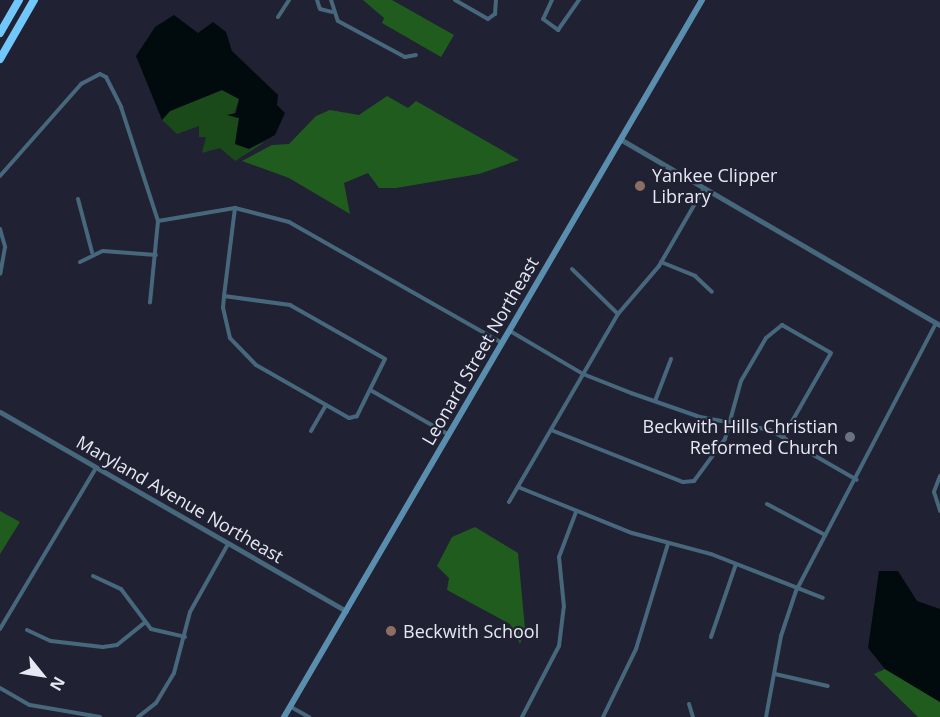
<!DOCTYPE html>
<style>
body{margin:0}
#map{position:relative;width:940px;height:717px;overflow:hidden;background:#202132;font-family:"Open Sans",sans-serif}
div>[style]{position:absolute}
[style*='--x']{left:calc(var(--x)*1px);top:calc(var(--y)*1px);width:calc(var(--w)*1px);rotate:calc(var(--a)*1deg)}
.green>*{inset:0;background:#1a4a19}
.forest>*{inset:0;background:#215c1f}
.water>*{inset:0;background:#010b0e}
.minor>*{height:4px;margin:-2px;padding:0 2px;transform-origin:2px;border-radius:2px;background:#47677c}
.tertiary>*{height:5px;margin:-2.5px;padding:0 2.5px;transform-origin:2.5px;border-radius:2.5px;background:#47677c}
.secondary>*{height:6px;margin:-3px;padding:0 3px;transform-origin:3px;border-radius:3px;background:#598eaf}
.motorway>*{height:8px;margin:-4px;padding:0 4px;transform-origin:4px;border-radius:4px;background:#71c6fa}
.dots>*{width:16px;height:16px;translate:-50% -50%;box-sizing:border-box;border:3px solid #202132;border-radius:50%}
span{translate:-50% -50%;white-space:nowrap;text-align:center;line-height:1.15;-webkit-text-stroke:4.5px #202132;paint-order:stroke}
.poi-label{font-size:18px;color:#e6e8f3}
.left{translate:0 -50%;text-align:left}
.right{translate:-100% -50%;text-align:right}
.street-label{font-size:18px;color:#e6e8f3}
.north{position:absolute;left:12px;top:645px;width:60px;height:60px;-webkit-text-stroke:4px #202132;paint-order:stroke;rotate:120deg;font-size:16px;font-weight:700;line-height:24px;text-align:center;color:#e6e8f3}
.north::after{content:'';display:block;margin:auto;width:21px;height:27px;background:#e6e8f3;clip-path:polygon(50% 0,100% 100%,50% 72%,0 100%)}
</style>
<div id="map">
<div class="green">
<div style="clip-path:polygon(222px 90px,239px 99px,233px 117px,239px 118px,235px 144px,247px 148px,265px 142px,235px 161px,220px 148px,202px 153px,206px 137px,199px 137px,199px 126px,177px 134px,162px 120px,170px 111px)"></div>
</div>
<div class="forest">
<div style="clip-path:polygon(363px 0,392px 0,454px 35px,441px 57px,382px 23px,384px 18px)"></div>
<div style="clip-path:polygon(387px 96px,408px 108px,416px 101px,519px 160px,479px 174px,396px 188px,379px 188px,368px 173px,344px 183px,350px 214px,289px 178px,242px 161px,272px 145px,289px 144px,316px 116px,330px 110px,359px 115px)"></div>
<div style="clip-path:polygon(0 511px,20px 522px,0 554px)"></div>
<div style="clip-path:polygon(475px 527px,518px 553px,525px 629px,520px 644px,510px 624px,447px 590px,449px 578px,437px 566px,452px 537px)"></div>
<div style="clip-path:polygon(885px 669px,940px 702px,940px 717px,918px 717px,874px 674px)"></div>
</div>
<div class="water">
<div style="clip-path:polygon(174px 15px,198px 33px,213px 22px,226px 32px,232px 51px,278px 95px,277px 105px,285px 113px,275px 135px,249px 149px,235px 144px,239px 118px,227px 115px,236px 113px,239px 99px,222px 90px,170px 111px,162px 120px,136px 56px,155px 27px)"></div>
<div style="clip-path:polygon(879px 571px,898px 571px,917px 601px,940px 609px,940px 702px,885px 669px,868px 648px)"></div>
</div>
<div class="minor">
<div style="--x:317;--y:0;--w:9;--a:72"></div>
<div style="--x:320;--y:9;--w:12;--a:14"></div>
<div style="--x:331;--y:0;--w:22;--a:72"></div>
<div style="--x:338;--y:21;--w:76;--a:28.2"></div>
<div style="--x:405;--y:57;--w:11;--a:-10"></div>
<div style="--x:455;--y:0;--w:38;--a:30"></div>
<div style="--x:488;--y:19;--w:9;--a:-36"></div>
<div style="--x:495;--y:14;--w:14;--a:-86"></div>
<div style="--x:552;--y:0;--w:21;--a:115"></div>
<div style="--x:543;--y:19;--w:19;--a:36"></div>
<div style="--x:558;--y:30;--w:37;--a:-55"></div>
<div style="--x:278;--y:17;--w:20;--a:-57"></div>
<div style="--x:0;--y:176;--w:123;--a:-48.6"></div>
<div style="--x:81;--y:84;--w:21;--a:-28"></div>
<div style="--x:100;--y:74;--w:7;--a:27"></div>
<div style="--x:106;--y:77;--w:34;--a:63"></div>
<div style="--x:121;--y:107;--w:120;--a:72"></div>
<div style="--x:158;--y:221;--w:82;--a:95.6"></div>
<div style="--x:78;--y:199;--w:55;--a:75.2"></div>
<div style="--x:158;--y:221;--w:78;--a:-9.6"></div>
<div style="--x:235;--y:208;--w:56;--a:14.5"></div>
<div style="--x:289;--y:222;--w:245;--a:29.6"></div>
<div style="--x:0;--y:229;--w:19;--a:74"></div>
<div style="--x:5;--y:247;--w:27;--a:100"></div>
<div style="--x:80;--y:262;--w:25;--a:-26"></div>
<div style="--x:103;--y:251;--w:53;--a:4.3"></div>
<div style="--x:661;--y:262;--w:37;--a:22"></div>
<div style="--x:695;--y:276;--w:23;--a:43"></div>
<div style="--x:572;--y:269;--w:64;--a:44.4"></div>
<div style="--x:224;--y:296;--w:67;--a:7.8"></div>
<div style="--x:290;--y:305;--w:109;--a:29.6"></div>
<div style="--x:385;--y:359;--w:64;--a:116.2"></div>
<div style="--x:357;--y:416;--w:8;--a:166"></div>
<div style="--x:349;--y:418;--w:107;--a:-150.3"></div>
<div style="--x:256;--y:365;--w:37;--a:-134"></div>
<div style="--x:230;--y:338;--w:31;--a:-103"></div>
<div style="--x:223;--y:308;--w:12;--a:-85"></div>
<div style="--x:224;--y:296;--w:89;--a:-82.9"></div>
<div style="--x:510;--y:331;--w:85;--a:30.5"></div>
<div style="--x:583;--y:374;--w:52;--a:21.6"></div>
<div style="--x:631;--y:393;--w:73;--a:19.2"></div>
<div style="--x:700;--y:417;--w:71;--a:10.5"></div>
<div style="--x:770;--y:430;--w:100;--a:29.9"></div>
<div style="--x:372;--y:391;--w:89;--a:29.7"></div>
<div style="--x:655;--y:401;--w:45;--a:-69.1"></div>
<div style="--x:551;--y:430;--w:142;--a:21.5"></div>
<div style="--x:683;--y:482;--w:11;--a:-5"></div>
<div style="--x:694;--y:481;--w:52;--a:-53.6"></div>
<div style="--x:725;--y:439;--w:60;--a:-74.6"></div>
<div style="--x:741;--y:381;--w:50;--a:-59.8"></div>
<div style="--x:766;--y:338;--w:21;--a:-39"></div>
<div style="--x:782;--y:325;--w:56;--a:29.7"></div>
<div style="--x:831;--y:353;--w:97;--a:119.7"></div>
<div style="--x:311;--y:431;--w:30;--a:-60"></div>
<div style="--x:940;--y:476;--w:17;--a:111"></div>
<div style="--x:934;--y:492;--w:20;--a:72"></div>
<div style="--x:518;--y:487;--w:123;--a:22"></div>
<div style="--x:632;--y:533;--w:82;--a:14.9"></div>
<div style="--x:711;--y:554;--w:120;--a:21.4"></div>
<div style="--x:509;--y:502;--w:217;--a:-59.9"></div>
<div style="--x:618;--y:314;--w:63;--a:-49.5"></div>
<div style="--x:659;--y:266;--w:90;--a:-60"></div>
<div style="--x:767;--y:504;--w:66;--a:28.1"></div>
<div style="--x:93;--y:576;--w:31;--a:25"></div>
<div style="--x:121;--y:589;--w:50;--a:53.1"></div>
<div style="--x:151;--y:629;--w:35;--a:13"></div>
<div style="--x:0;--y:629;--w:187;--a:-59.2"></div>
<div style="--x:27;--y:630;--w:26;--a:25"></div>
<div style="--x:51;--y:641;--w:52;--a:6.6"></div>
<div style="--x:103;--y:647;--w:14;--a:-8"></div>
<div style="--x:117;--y:645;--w:36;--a:-39"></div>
<div style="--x:711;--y:637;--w:77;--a:-71.1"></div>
<div style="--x:775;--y:674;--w:54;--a:12.8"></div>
<div style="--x:0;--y:688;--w:34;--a:30"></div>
<div style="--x:30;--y:705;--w:71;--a:9.7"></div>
<div style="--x:689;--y:704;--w:14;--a:73"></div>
<div style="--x:291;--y:707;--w:21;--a:29"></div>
<div style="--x:138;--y:717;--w:23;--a:-38"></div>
<div style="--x:156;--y:703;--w:35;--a:-59"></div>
<div style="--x:174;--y:673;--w:63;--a:-75.3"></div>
<div style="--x:190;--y:612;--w:78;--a:-60.8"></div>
<div style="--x:522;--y:717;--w:80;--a:-62.5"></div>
<div style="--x:559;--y:646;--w:39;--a:-83"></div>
<div style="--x:564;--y:607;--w:50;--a:-95.7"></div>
<div style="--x:559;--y:557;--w:48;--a:-69.3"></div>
<div style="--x:603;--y:717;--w:76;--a:-64.1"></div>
<div style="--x:636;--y:649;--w:110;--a:-73.1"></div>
<div style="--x:766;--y:717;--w:82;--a:-79.5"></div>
<div style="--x:781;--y:636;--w:47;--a:-71.6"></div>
<div style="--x:796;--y:591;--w:302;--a:-62.4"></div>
</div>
<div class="tertiary">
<div style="--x:620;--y:139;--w:370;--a:30.2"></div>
<div style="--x:0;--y:412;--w:399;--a:29.9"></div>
</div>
<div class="secondary">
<div style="--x:284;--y:717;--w:830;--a:-59.76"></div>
</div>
<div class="motorway">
<div style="--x:0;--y:33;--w:38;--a:-60"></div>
<div style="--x:0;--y:59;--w:68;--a:-60"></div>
</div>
<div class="dots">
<div style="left:640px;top:186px;background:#8d6e63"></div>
<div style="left:850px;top:437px;background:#6b7280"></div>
<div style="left:391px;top:631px;background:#8d6e63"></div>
</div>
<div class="poi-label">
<span class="left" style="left:652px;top:186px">Yankee Clipper<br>Library</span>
<span class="right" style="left:838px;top:437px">Beckwith Hills Christian<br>Reformed Church</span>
<span class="left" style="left:403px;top:631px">Beckwith School</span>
</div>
<div class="street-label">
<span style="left:480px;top:351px;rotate:-60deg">Leonard Street Northeast</span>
<span style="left:180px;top:499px;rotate:30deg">Maryland Avenue Northeast</span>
</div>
<div class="north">N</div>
</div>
